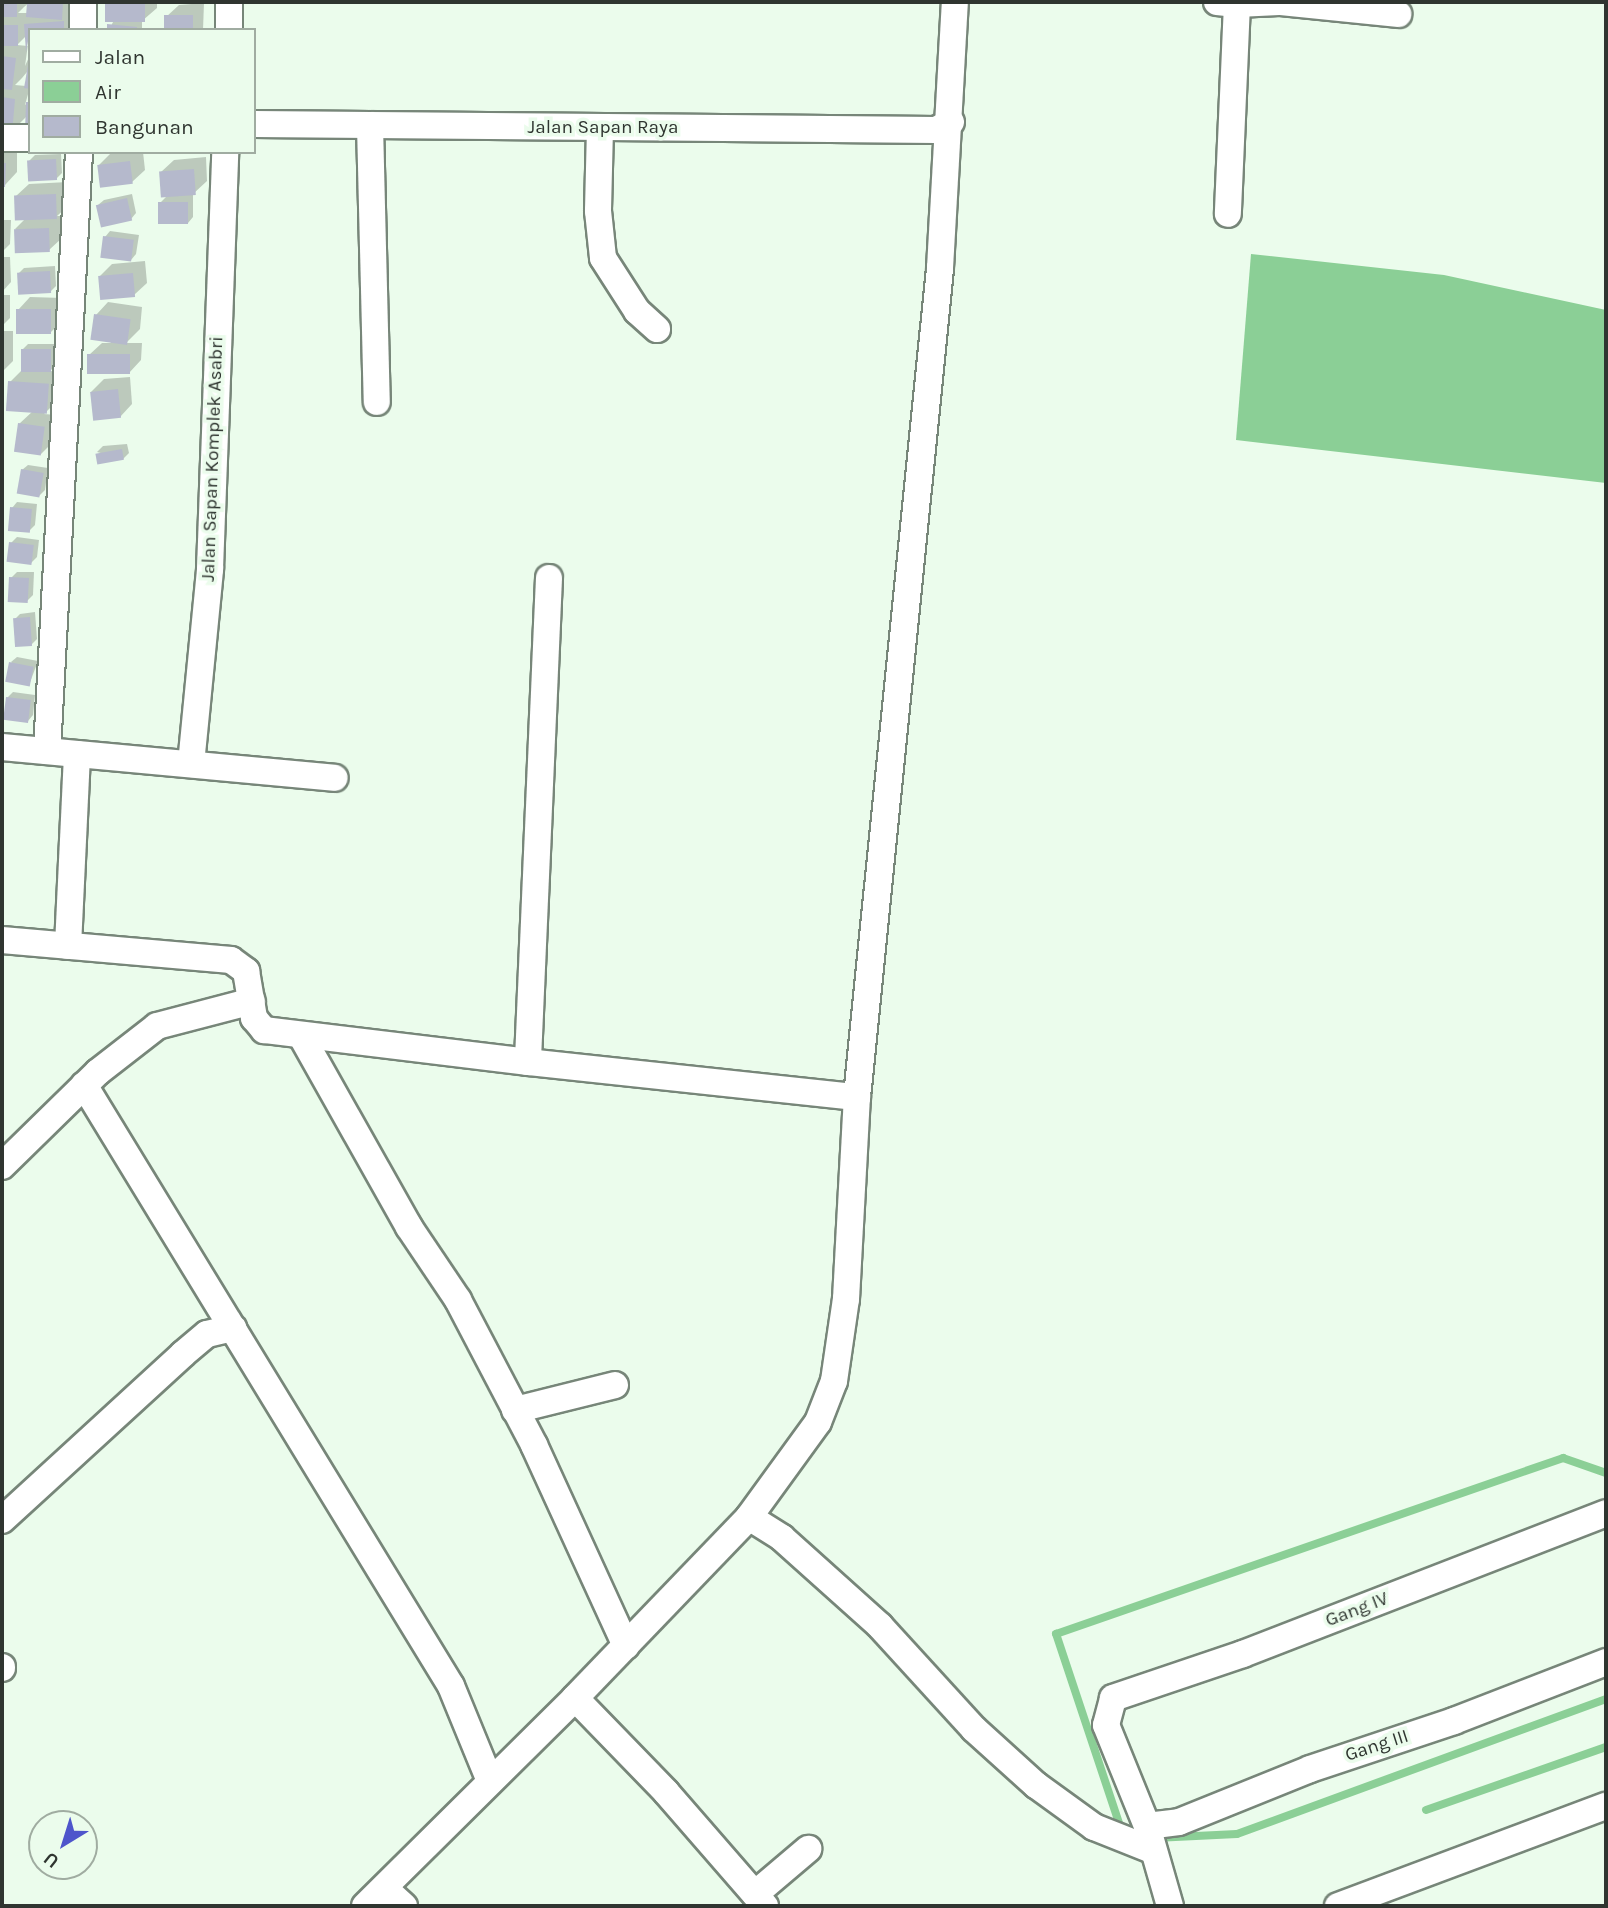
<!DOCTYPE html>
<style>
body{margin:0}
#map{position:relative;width:1608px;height:1908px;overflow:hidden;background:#ebfcec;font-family:Karla,sans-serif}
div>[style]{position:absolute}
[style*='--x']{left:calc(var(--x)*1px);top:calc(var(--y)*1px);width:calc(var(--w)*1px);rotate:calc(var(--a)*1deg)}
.water>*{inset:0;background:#8bcf96}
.shadow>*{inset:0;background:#0003}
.stream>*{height:8px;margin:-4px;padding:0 4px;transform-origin:4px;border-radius:4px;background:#8bcf96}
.building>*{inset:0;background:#b5b9cc;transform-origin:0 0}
.roads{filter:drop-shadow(2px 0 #778679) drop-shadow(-2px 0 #778679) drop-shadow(0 2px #778679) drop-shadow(0 -2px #778679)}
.street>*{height:26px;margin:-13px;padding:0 13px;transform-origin:13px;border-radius:13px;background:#fff}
span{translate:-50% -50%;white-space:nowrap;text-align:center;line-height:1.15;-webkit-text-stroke:7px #ebfcec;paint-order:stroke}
.street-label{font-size:19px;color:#2f3530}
.frame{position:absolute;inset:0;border:4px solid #2f3530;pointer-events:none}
.legend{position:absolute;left:28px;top:28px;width:228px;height:126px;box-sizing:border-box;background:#ebfcec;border:2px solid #a0aca1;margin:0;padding:9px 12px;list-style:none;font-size:21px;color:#2f3530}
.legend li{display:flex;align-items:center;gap:14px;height:35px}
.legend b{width:35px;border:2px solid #a0aca1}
.north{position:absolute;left:28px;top:1810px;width:70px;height:70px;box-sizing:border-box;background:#ebfcec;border:2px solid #a0aca1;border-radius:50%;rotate:218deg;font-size:19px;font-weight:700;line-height:28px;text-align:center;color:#2f3530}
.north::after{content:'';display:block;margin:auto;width:24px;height:32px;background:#4e55cb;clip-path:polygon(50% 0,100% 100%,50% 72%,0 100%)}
</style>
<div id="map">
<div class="water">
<div style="clip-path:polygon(1251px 254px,1444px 275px,1606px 310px,1606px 483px,1236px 440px)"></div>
</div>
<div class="shadow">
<div style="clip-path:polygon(evenodd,2px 2px,74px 2px,77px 30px,30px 30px,25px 66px,30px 55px,30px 87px,25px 105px,30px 101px,30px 130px,27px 116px,11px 132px,2px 131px,2px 2px,29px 3px,28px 13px,18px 13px,24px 7px,29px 3px,2px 2px,27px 35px,28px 46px,17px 45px,27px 35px,2px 2px,27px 72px,26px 86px,15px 85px,22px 78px,27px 72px)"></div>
<div style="clip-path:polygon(107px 2px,157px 2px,157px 8px,142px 21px,142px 30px,109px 30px,114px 20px,107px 20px)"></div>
<div style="clip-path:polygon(204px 3px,203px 30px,167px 30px,166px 17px,179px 5px)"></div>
<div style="clip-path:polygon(2px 151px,17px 151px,17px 172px,5px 185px)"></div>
<div style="clip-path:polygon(143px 152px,145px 170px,132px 182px,99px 165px,111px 153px)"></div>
<div style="clip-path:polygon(61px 154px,62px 173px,56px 179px,29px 161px,35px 155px)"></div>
<div style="clip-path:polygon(206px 157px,207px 181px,193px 194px,193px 217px,188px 223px,160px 203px,168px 195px,161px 172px,174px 160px)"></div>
<div style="clip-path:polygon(68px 182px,69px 205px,57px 216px,61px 216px,62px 238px,49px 250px,15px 229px,26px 218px,16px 196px,29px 184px)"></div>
<div style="clip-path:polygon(132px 194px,136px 213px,131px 219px,98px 205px,104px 200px)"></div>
<div style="clip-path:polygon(2px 220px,11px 220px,10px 244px,2px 252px)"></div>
<div style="clip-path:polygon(110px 231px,139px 235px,136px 254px,131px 260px,105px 237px)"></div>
<div style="clip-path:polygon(2px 257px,10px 257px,11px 282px,2px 292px)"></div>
<div style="clip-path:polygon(145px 261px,147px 283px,134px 295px,99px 277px,112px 264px)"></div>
<div style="clip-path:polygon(55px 266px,56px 286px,50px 292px,18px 274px,24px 268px)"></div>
<div style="clip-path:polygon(2px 295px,10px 295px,10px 318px,2px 326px)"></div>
<div style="clip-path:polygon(30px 297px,63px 298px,63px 320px,50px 333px,18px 310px)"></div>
<div style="clip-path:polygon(108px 302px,142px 307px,140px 329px,126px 343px,142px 343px,141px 360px,129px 373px,89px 355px,102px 343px,111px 343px,96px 315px)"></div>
<div style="clip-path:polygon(2px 331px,13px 331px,13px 361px,2px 372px)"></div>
<div style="clip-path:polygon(28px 344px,56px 344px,56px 365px,50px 371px,61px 372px,59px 399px,44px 414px,56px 415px,53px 442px,40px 455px,19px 424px,33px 411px,10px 382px,23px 369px,23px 349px)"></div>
<div style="clip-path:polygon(130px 377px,132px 404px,120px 417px,91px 392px,104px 379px)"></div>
<div style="clip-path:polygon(127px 444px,129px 453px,123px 459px,97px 452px,103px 446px)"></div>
<div style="clip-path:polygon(28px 465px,48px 468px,45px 490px,39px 496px,22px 470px)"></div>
<div style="clip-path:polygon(17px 502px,37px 504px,35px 525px,29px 531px,12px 508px)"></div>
<div style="clip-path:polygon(17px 537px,39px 540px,37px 557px,31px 563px,11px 543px)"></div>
<div style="clip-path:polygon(17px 572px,34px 572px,33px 595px,27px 601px,11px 578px)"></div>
<div style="clip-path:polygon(35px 612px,37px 639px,31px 645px,15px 619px,20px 614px)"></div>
<div style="clip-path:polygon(17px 657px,38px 661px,29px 685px,11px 662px)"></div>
<div style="clip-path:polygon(13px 692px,35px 695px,33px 715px,28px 721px,7px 698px)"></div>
</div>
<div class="stream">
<div style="--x:1426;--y:1810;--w:191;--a:-19.3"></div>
<div style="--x:1122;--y:1832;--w:209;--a:-108.4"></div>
<div style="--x:1056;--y:1634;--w:537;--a:-19.14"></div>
<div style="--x:1563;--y:1458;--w:46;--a:19.2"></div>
<div style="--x:1155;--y:1838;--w:82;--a:-2.8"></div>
<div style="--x:1237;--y:1834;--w:393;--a:-20.1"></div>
</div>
<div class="building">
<div style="left:2px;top:2px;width:15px;height:15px"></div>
<div style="clip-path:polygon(27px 2px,63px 2px,62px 20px,26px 17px)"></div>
<div style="left:105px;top:2px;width:40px;height:20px"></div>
<div style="left:193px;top:15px;width:15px;height:29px;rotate:90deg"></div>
<div style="clip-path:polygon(64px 21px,64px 30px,30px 30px,26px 52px,24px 24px)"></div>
<div style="clip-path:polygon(107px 24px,137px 27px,137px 30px,107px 30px)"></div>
<div style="left:2px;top:25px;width:16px;height:21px"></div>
<div style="clip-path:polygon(30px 54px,30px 89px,24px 88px)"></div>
<div style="clip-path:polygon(2px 56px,16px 58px,12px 90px,2px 89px)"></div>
<div style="clip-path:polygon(2px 97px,15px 99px,12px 134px,2px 133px)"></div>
<div style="clip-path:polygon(26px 102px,30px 102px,30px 132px,25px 132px)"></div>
<div style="left:56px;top:159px;width:21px;height:29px;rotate:87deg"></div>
<div style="left:130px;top:161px;width:23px;height:33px;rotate:83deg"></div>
<div style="clip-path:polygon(2px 163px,6px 163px,5px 187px,2px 187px)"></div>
<div style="left:194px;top:169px;width:26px;height:35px;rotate:86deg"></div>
<div style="left:56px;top:194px;width:25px;height:42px;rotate:88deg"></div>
<div style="left:127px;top:198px;width:23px;height:32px;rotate:77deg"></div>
<div style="left:188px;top:202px;width:22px;height:30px;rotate:90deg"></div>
<div style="left:49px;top:228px;width:24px;height:35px;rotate:88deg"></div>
<div style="left:103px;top:236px;width:31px;height:22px;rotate:7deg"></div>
<div style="left:50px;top:271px;width:22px;height:33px;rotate:87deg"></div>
<div style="left:133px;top:273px;width:24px;height:35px;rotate:85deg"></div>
<div style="left:16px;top:309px;width:35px;height:25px"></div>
<div style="left:94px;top:314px;width:37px;height:26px;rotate:8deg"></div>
<div style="left:21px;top:349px;width:30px;height:23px"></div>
<div style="left:87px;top:354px;width:43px;height:20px"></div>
<div style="left:8px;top:381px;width:41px;height:30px;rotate:4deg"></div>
<div style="left:118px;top:389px;width:29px;height:28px;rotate:84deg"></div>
<div style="left:18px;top:423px;width:27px;height:29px;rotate:8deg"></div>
<div style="left:122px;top:449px;width:11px;height:27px;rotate:80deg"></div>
<div style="left:21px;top:469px;width:23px;height:25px;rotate:10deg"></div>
<div style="left:10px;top:507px;width:22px;height:24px;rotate:5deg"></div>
<div style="left:9px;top:542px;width:25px;height:20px;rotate:7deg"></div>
<div style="left:9px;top:577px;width:20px;height:25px;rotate:3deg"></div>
<div style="left:30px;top:617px;width:29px;height:17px;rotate:86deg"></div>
<div style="left:9px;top:662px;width:25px;height:20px;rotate:11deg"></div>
<div style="left:6px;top:697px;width:25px;height:23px;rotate:7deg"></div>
</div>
<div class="roads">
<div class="street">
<div style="--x:1217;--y:2;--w:20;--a:6"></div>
<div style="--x:1237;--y:4;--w:210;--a:92.5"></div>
<div style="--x:1237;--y:4;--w:42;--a:-2.7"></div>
<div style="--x:1279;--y:2;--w:120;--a:5.8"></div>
<div style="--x:83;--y:30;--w:28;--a:-90"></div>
<div style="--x:229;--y:30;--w:28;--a:-90"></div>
<div style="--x:254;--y:124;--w:682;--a:0.5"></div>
<div style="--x:936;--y:130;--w:17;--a:-28"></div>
<div style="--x:370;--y:125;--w:277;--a:88.6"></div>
<div style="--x:600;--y:128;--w:83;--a:91.4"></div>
<div style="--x:598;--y:211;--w:47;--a:83.9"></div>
<div style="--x:603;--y:258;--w:63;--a:57.3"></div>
<div style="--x:637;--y:311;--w:27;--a:42"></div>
<div style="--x:2;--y:138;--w:28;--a:0"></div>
<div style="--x:549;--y:578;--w:484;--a:92.5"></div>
<div style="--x:528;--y:1062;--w:331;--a:6.1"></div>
<div style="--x:2;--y:747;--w:334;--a:5.3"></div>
<div style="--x:47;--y:751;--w:600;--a:-86.94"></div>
<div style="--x:191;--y:764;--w:196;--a:-84.4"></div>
<div style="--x:210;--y:569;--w:417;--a:-87.9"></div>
<div style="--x:2;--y:940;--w:230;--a:5"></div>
<div style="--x:231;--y:960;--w:19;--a:36"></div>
<div style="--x:246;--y:971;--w:48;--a:80.3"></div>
<div style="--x:254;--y:1018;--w:16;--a:50"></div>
<div style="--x:264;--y:1030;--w:266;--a:6.9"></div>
<div style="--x:68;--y:946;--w:192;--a:-87.3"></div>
<div style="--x:302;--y:1037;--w:218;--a:60.6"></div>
<div style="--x:409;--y:1227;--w:88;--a:56.1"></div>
<div style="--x:458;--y:1300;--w:164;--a:62.3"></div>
<div style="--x:534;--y:1445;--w:221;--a:65.4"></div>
<div style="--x:84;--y:1085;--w:704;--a:58.59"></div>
<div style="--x:451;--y:1686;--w:103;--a:67.7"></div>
<div style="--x:2;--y:1166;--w:134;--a:-44.4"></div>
<div style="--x:98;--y:1072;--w:75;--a:-37.9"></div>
<div style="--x:157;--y:1026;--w:98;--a:-14.7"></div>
<div style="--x:515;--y:1410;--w:103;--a:-14"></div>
<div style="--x:749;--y:1517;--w:39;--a:32"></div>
<div style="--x:782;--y:1538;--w:132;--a:41.9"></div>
<div style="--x:880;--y:1626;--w:139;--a:47.6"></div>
<div style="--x:974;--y:1729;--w:84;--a:42.1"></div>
<div style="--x:1036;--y:1785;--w:72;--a:35.9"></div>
<div style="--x:1094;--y:1827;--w:62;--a:21.6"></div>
<div style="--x:2;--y:1520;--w:246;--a:-42.5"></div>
<div style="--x:183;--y:1354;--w:31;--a:-40"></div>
<div style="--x:207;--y:1334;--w:27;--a:-13"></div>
<div style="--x:2;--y:1667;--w:1;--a:90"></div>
<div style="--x:575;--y:1698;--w:131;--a:45.9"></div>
<div style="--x:666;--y:1792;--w:151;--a:49"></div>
<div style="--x:1147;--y:1826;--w:32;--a:-7"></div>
<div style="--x:1179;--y:1822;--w:141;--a:-22"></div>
<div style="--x:1310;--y:1769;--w:152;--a:-18.4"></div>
<div style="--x:1454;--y:1721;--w:163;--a:-21.2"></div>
<div style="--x:384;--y:1888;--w:27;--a:42"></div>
<div style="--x:755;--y:1894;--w:70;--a:-40.3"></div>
<div style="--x:365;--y:1906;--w:296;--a:-44.7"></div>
<div style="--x:575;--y:1698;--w:251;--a:-46.1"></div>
<div style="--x:749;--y:1517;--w:117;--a:-54"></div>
<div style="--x:818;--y:1422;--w:44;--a:-68.7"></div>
<div style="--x:834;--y:1381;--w:83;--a:-81.7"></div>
<div style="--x:846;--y:1299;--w:202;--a:-86.9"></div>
<div style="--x:857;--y:1097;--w:833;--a:-84.28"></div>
<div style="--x:940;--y:268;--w:266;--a:-86.8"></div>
<div style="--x:1170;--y:1906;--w:83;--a:-106"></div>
<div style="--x:1147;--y:1826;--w:109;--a:-112.1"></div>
<div style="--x:1106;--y:1725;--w:28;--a:-75"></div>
<div style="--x:1113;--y:1698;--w:137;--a:-18.7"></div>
<div style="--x:1243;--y:1654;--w:389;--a:-21.2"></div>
<div style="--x:1338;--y:1906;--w:286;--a:-20.5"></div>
</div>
</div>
<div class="street-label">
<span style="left:603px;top:128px">Jalan Sapan Raya</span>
<span style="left:213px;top:459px;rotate:-88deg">Jalan Sapan Komplek Asabri</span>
<span style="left:1357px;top:1610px;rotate:-21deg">Gang IV</span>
<span style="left:1377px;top:1746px;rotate:-18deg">Gang III</span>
</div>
<div class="frame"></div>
<ul class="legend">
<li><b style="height:9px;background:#fff"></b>Jalan</li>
<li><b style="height:19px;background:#8bcf96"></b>Air</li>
<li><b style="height:19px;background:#b5b9cc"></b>Bangunan</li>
</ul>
<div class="north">U</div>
</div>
